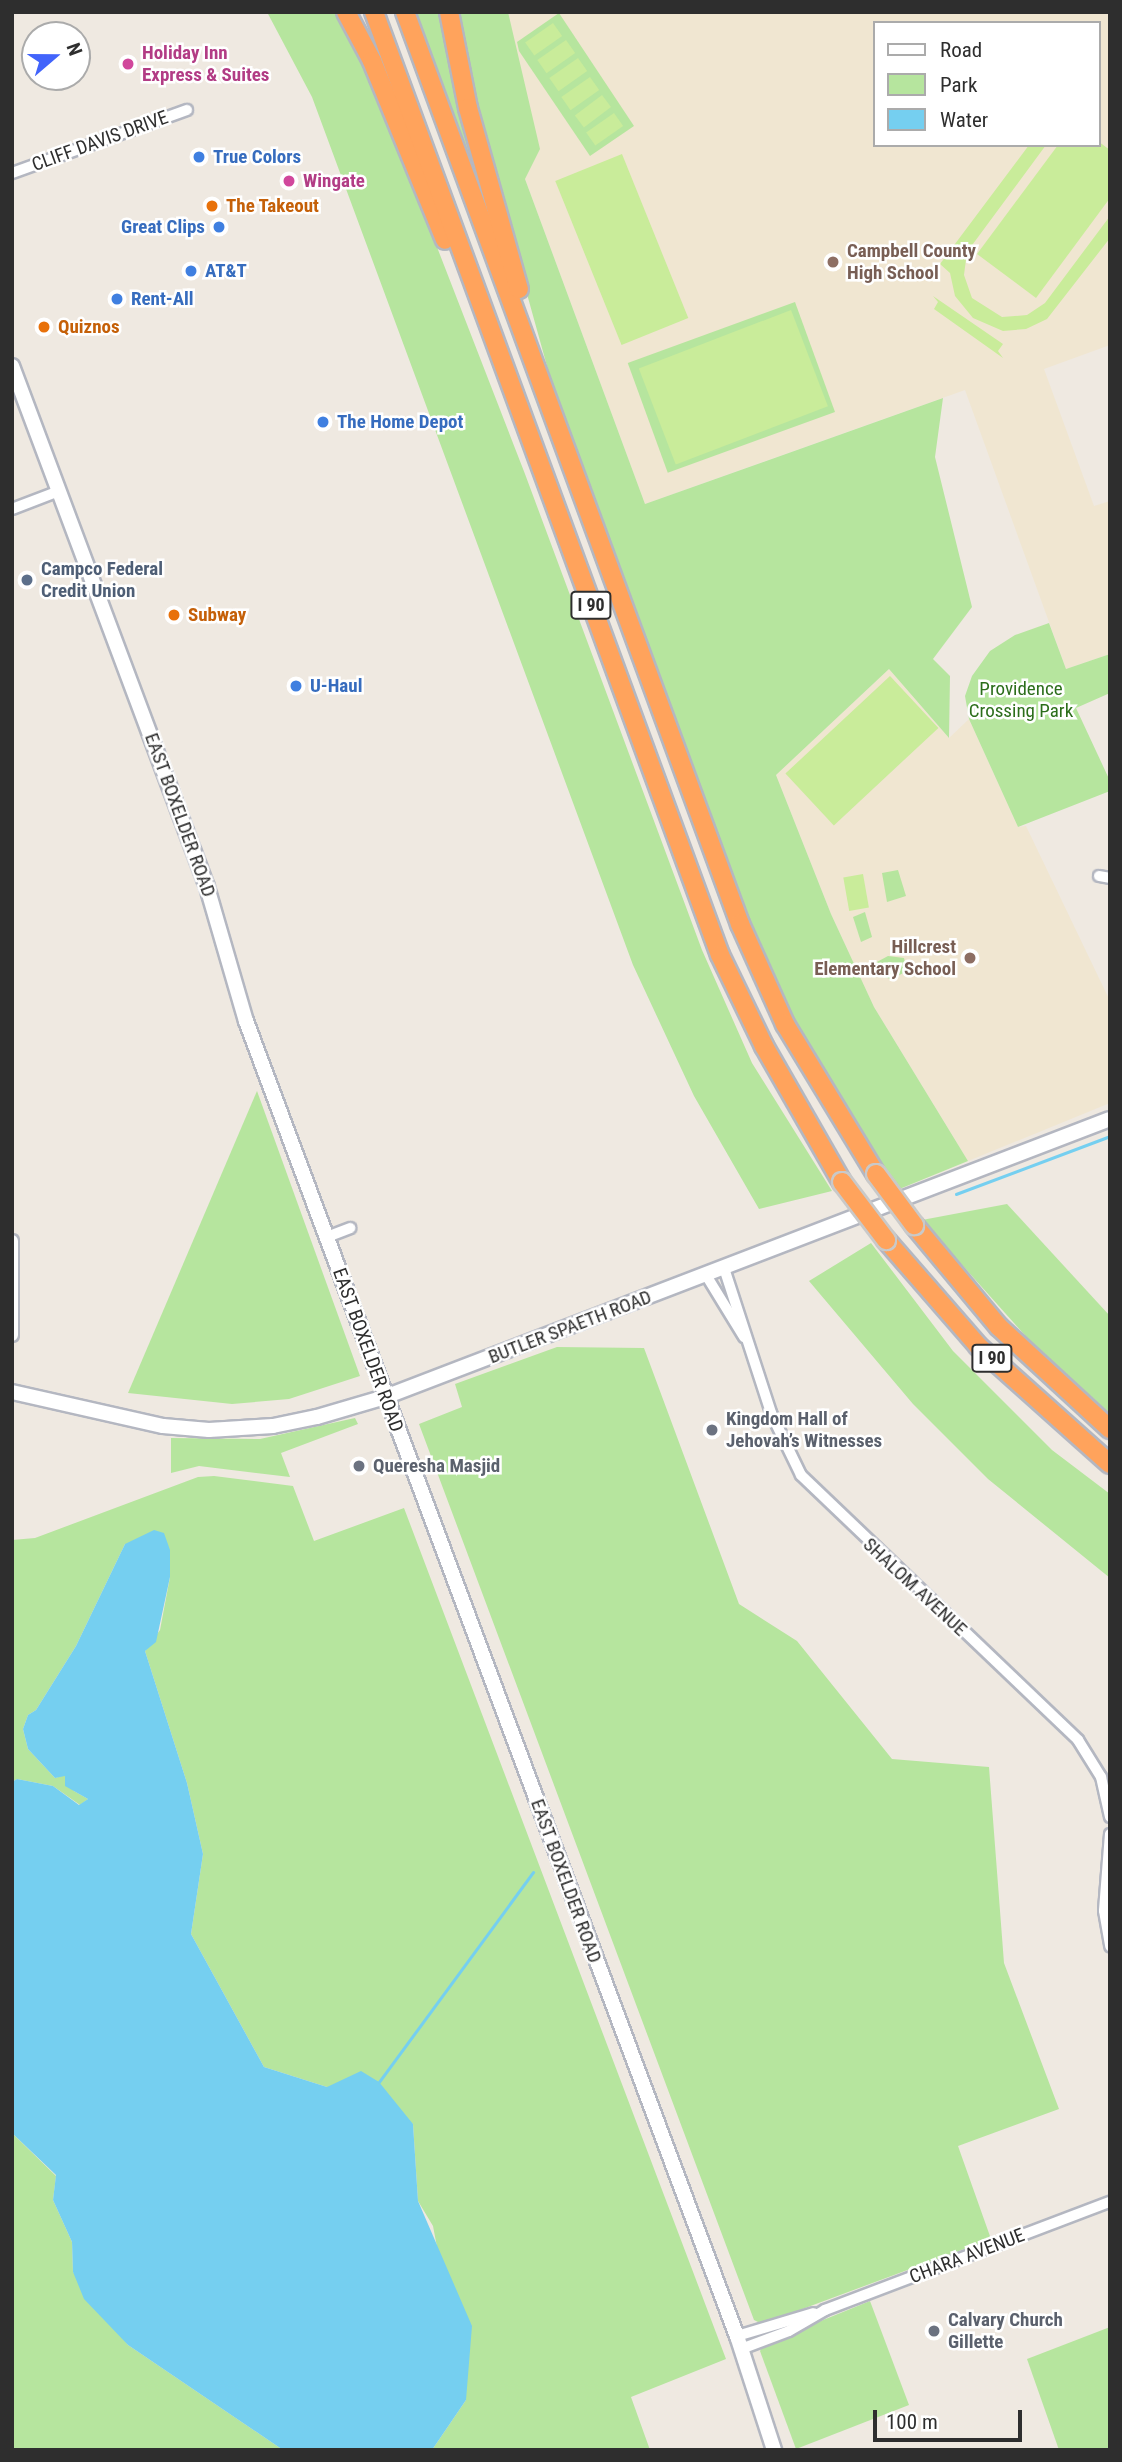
<!DOCTYPE html>
<meta charset="utf-8">
<style>
body{margin:0}
#map{position:relative;width:1122px;height:2462px;overflow:hidden;background:#efe9e1;font-family:"Roboto Condensed",sans-serif}
div>[style]{position:absolute}
[style*='--x']{left:calc(var(--x)*1px);top:calc(var(--y)*1px);width:calc(var(--w)*1px);rotate:calc(var(--a)*1deg)}
.education>*{inset:0;background:#f0e6d1}
.green>*{inset:0;background:#b6e59e;transform-origin:0 0}
.pitch>*{inset:0;background:#c9ec9a;transform-origin:0 0}
.water>*{inset:0;background:#75cff0}
.stream>*{height:2.5px;margin:-1.25px;padding:0 1.25px;transform-origin:1.25px;border-radius:1.25px;background:#75cff0}
.roads{filter:drop-shadow(2px 0 #b4b7c1) drop-shadow(-2px 0 #b4b7c1) drop-shadow(0 2px #b4b7c1) drop-shadow(0 -2px #b4b7c1)}
.minor>*{height:10px;margin:-5px;padding:0 5px;transform-origin:5px;border-radius:5px;background:#fff}
.tertiary>*{height:12px;margin:-6px;padding:0 6px;transform-origin:6px;border-radius:6px;background:#fff}
.secondary>*{height:14px;margin:-7px;padding:0 7px;transform-origin:7px;border-radius:7px;background:#fff}
.motorway>*{height:18px;margin:-9px;padding:0 9px;transform-origin:9px;border-radius:9px;background:#ffa35c}
.bridges{filter:drop-shadow(2px 0 #c9c9c9) drop-shadow(-2px 0 #c9c9c9) drop-shadow(0 2px #c9c9c9) drop-shadow(0 -2px #c9c9c9)}
.motorway-bridge>*{height:18px;margin:-9px;padding:0 9px;transform-origin:9px;border-radius:9px;background:#ffa35c}
.dots>*{width:19px;height:19px;translate:-50% -50%;box-sizing:border-box;border:4px solid #fff;border-radius:50%}
span{translate:-50% -50%;white-space:nowrap;text-align:center;line-height:1.15;-webkit-text-stroke:5px #fff;paint-order:stroke}
.shield-label span{padding:2px 5px;background:#fff;border:2px solid;border-radius:5px;-webkit-text-stroke-width:0}
.shield-label{font-size:18px;color:#2e2e2e;font-weight:700}
.hotel-label{font-size:19px;color:#b23c85;font-weight:700}
.left{translate:0 -50%;text-align:left}
.street-label{font-size:19px;color:#2e2e2e}
.shop-label{font-size:19px;color:#366cbe;font-weight:700}
.right{translate:-100% -50%;text-align:right}
.food-label{font-size:19px;color:#c56008;font-weight:700}
.education-label{font-size:19px;color:#785e54;font-weight:700}
.service-label{font-size:19px;color:#4e5e75;font-weight:700}
.park-label{font-size:19px;color:#2c6e1b}
.worship-label{font-size:19px;color:#5b616d;font-weight:700}
.frame{position:absolute;inset:0;border:14px solid #2e2e2e;pointer-events:none}
.legend{position:absolute;left:873px;top:21px;width:228px;height:126px;box-sizing:border-box;background:#fff;border:2px solid #ababab;margin:0;padding:9px 12px;list-style:none;font-size:21px;color:#2e2e2e}
.legend li{display:flex;align-items:center;gap:14px;height:35px}
.legend b{width:35px;border:2px solid #ababab}
.north{position:absolute;left:21px;top:21px;width:70px;height:70px;box-sizing:border-box;background:#fff;border:2px solid #ababab;border-radius:50%;rotate:70deg;font-size:19px;font-weight:700;line-height:28px;text-align:center;color:#2e2e2e}
.north::after{content:'';display:block;margin:auto;width:24px;height:32px;background:#4264fb;clip-path:polygon(50% 0,100% 100%,50% 72%,0 100%)}
.scale{position:absolute;left:873px;top:2410px;width:149px;height:32px;box-sizing:border-box;border:4px solid #2e2e2e;border-top:0;padding-left:9px;font-size:21px;line-height:24px;white-space:nowrap;color:#2e2e2e;-webkit-text-stroke:5px #fff;paint-order:stroke}
</style>
<div id="map">
<div class="education">
<div style="clip-path:polygon(evenodd,508px 12px,1110px 12px,1110px 345px,1044px 369px,1094px 506px,1110px 501px,1110px 654px,1066px 669px,965px 390px,645px 504px,525px 179px,508px 12px,875px 23px,1099px 23px,1099px 145px,875px 145px,875px 23px)"></div>
<div style="clip-path:polygon(889px 669px,949px 738px,969px 719px,1018px 827px,1026px 826px,1110px 1001px,1110px 1103px,968px 1161px,874px 1007px,831px 914px,776px 775px)"></div>
</div>
<div class="green">
<div style="clip-path:polygon(267px 12px,338px 12px,366px 64px,525px 474px,702px 950px,752px 1063px,832px 1191px,759px 1209px,694px 1096px,633px 965px,312px 97px)"></div>
<div style="clip-path:polygon(413px 12px,438px 12px,484px 205px)"></div>
<div style="clip-path:polygon(456px 12px,508px 12px,540px 149px,525px 179px,645px 504px,943px 398px,935px 457px,972px 607px,933px 659px,950px 676px,949px 738px,889px 669px,776px 775px,831px 914px,874px 1007px,968px 1161px,897px 1190px,842px 1108px,792px 1018px,743px 908px,557px 402px,465px 71px)"></div>
<div style="clip-path:polygon(559px 13px,634px 126px,590px 156px,519px 51px,517px 42px)"></div>
<div style="left:795px;top:302px;width:117px;height:178px;rotate:70deg"></div>
<div style="clip-path:polygon(1049px 623px,1066px 669px,1110px 654px,1110px 693px,1076px 708px,1110px 781px,1110px 791px,1018px 827px,969px 719px,965px 696px,972px 676px,990px 651px,1015px 635px)"></div>
<div style="clip-path:polygon(898px 870px,906px 896px,887px 902px,882px 873px)"></div>
<div style="clip-path:polygon(865px 912px,872px 937px,861px 942px,853px 917px)"></div>
<div style="clip-path:polygon(888px 956px,904px 958px,907px 971px,892px 979px,877px 976px,875px 963px)"></div>
<div style="clip-path:polygon(257px 1091px,360px 1376px,289px 1399px,232px 1404px,128px 1393px)"></div>
<div style="clip-path:polygon(1007px 1204px,1110px 1316px,1110px 1416px,1046px 1359px,922px 1220px)"></div>
<div style="clip-path:polygon(871px 1243px,953px 1351px,1052px 1450px,1110px 1494px,1110px 1578px,988px 1479px,913px 1404px,809px 1281px)"></div>
<div style="clip-path:polygon(557px 1347px,644px 1348px,739px 1604px,797px 1641px,892px 1759px,989px 1767px,1004px 1963px,1059px 2109px,958px 2146px,991px 2239px,762px 2324px,754px 2320px,419px 1424px,462px 1407px,455px 1384px)"></div>
<div style="clip-path:polygon(355px 1418px,358px 1424px,281px 1453px,290px 1477px,199px 1466px,171px 1473px,171px 1438px,260px 1439px)"></div>
<div style="clip-path:polygon(214px 1476px,293px 1486px,314px 1541px,404px 1508px,726px 2359px,631px 2397px,650px 2450px,432px 2450px,466px 2400px,433px 2226px,418px 2201px,413px 2124px,327px 2087px,264px 2067px,191px 1934px,203px 1854px,187px 1783px,145px 1651px,160px 1630px,170px 1577px,170px 1550px,125px 1544px,76px 1646px,36px 1710px,28px 1715px,23px 1729px,28px 1749px,55px 1778px,65px 1775px,74px 1791px,88px 1799px,80px 1805px,53px 1786px,17px 1779px,12px 1782px,12px 1540px,35px 1538px,198px 1477px)"></div>
<div style="clip-path:polygon(12px 2133px,56px 2176px,53px 2200px,72px 2242px,73px 2272px,128px 2345px,283px 2450px,12px 2450px)"></div>
<div style="clip-path:polygon(870px 2301px,909px 2405px,796px 2449px,760px 2351px,764px 2344px)"></div>
<div style="clip-path:polygon(1110px 2327px,1110px 2450px,1059px 2450px,1027px 2359px)"></div>
</div>
<div class="pitch">
<div style="left:553px;top:23px;width:16px;height:34px;rotate:55deg"></div>
<div style="left:566px;top:40px;width:16px;height:35px;rotate:55deg"></div>
<div style="left:578px;top:58px;width:16px;height:35px;rotate:55deg"></div>
<div style="left:590px;top:77px;width:16px;height:35px;rotate:55deg"></div>
<div style="left:602px;top:95px;width:15px;height:34px;rotate:53deg"></div>
<div style="left:614px;top:113px;width:16px;height:34px;rotate:55deg"></div>
<div style="clip-path:polygon(1099px 142px,1110px 150px,1110px 198px,1036px 298px,977px 254px,1058px 145px)"></div>
<div style="clip-path:polygon(1029px 145px,1046px 145px,967px 252px,964px 275px,972px 298px,1002px 317px,1027px 315px,1045px 303px,1110px 216px,1110px 238px,1047px 319px,1026px 329px,1003px 331px,973px 318px,955px 296px,950px 273px,940px 264px)"></div>
<div style="left:622px;top:154px;width:177px;height:72px;rotate:68deg"></div>
<div style="clip-path:polygon(933px 296px,1003px 344px,998px 351px,1003px 358px,934px 309px,938px 302px)"></div>
<div style="left:791px;top:310px;width:103px;height:163px;rotate:69deg"></div>
<div style="left:890px;top:676px;width:71px;height:143px;rotate:47deg"></div>
<div style="left:863px;top:874px;width:34px;height:20px;rotate:80deg"></div>
</div>
<div class="water">
<div style="clip-path:polygon(154px 1530px,164px 1533px,170px 1550px,170px 1577px,156px 1642px,145px 1651px,187px 1783px,203px 1854px,191px 1934px,264px 2067px,327px 2087px,361px 2071px,379px 2082px,413px 2124px,418px 2201px,472px 2326px,466px 2400px,432px 2450px,283px 2450px,128px 2345px,84px 2299px,73px 2272px,72px 2242px,53px 2200px,56px 2175px,12px 2133px,12px 1782px,17px 1779px,53px 1786px,79px 1805px,88px 1799px,65px 1786px,65px 1776px,55px 1778px,28px 1749px,23px 1729px,28px 1715px,36px 1710px,76px 1646px,125px 1544px)"></div>
</div>
<div class="stream">
<div style="--x:956;--y:1194;--w:165;--a:-20.6"></div>
<div style="--x:379;--y:2082;--w:260;--a:-53.7"></div>
</div>
<div class="roads">
<div class="minor">
<div style="--x:12;--y:173;--w:186;--a:-19.8"></div>
<div style="--x:12;--y:509;--w:50;--a:-21"></div>
<div style="--x:1099;--y:876;--w:11;--a:10"></div>
<div style="--x:327;--y:1237;--w:25;--a:-21"></div>
<div style="--x:724;--y:1268;--w:152;--a:72"></div>
<div style="--x:771;--y:1413;--w:69;--a:64.2"></div>
<div style="--x:801;--y:1475;--w:383;--a:43.7"></div>
<div style="--x:1078;--y:1740;--w:44;--a:58.1"></div>
<div style="--x:1101;--y:1777;--w:41;--a:77.3"></div>
<div style="--x:706;--y:1275;--w:73;--a:58.5"></div>
<div style="--x:1110;--y:1834;--w:77;--a:94.5"></div>
<div style="--x:1104;--y:1911;--w:36;--a:80"></div>
<div style="--x:737;--y:2336;--w:80;--a:-16.6"></div>
<div style="--x:741;--y:2349;--w:51;--a:-20.6"></div>
<div style="--x:789;--y:2331;--w:42;--a:-30.3"></div>
<div style="--x:825;--y:2310;--w:305;--a:-20.8"></div>
</div>
<div class="tertiary">
<div style="--x:12;--y:1241;--w:94;--a:90"></div>
</div>
<div class="secondary">
<div style="--x:12;--y:366;--w:556;--a:69.48"></div>
<div style="--x:207;--y:887;--w:140;--a:73.8"></div>
<div style="--x:246;--y:1021;--w:1404;--a:69.53"></div>
<div style="--x:737;--y:2336;--w:120;--a:72"></div>
<div style="--x:12;--y:1392;--w:155;--a:12.7"></div>
<div style="--x:163;--y:1426;--w:46;--a:5"></div>
<div style="--x:209;--y:1430;--w:64;--a:-3.6"></div>
<div style="--x:273;--y:1426;--w:45;--a:-11.6"></div>
<div style="--x:317;--y:1417;--w:71;--a:-16.4"></div>
<div style="--x:385;--y:1397;--w:776;--a:-20.98"></div>
</div>
<div class="motorway">
<div style="--x:346;--y:12;--w:55;--a:62"></div>
<div style="--x:372;--y:61;--w:193;--a:67.8"></div>
<div style="--x:374;--y:12;--w:1004;--a:69.85"></div>
<div style="--x:720;--y:955;--w:101;--a:64.2"></div>
<div style="--x:764;--y:1046;--w:157;--a:60.2"></div>
<div style="--x:405;--y:12;--w:972;--a:69.83"></div>
<div style="--x:740;--y:924;--w:110;--a:65.8"></div>
<div style="--x:785;--y:1024;--w:175;--a:58.8"></div>
<div style="--x:449;--y:12;--w:98;--a:78.8"></div>
<div style="--x:468;--y:108;--w:188;--a:74.3"></div>
<div style="--x:914;--y:1225;--w:133;--a:50.2"></div>
<div style="--x:999;--y:1327;--w:151;--a:42.6"></div>
<div style="--x:886;--y:1240;--w:140;--a:49"></div>
<div style="--x:978;--y:1346;--w:177;--a:41.8"></div>
</div>
</div>
<div class="bridges">
<div class="motorway-bridge">
<div style="--x:876;--y:1174;--w:64;--a:53.3"></div>
<div style="--x:842;--y:1182;--w:73;--a:52.8"></div>
</div>
</div>
<div class="dots">
<div style="left:128px;top:64px;background:#d1479c"></div>
<div style="left:199px;top:157px;background:#3f7fe0"></div>
<div style="left:289px;top:181px;background:#d1479c"></div>
<div style="left:212px;top:206px;background:#e8710a"></div>
<div style="left:219px;top:227px;background:#3f7fe0"></div>
<div style="left:833px;top:262px;background:#8d6e63"></div>
<div style="left:191px;top:271px;background:#3f7fe0"></div>
<div style="left:117px;top:299px;background:#3f7fe0"></div>
<div style="left:44px;top:327px;background:#e8710a"></div>
<div style="left:323px;top:422px;background:#3f7fe0"></div>
<div style="left:27px;top:580px;background:#5c6f8a"></div>
<div style="left:174px;top:615px;background:#e8710a"></div>
<div style="left:296px;top:686px;background:#3f7fe0"></div>
<div style="left:970px;top:958px;background:#8d6e63"></div>
<div style="left:712px;top:1430px;background:#6b7280"></div>
<div style="left:359px;top:1466px;background:#6b7280"></div>
<div style="left:934px;top:2331px;background:#6b7280"></div>
</div>
<div class="shield-label">
<span style="left:591px;top:605px">I 90</span>
<span style="left:992px;top:1358px">I 90</span>
</div>
<div class="hotel-label">
<span class="left" style="left:142px;top:64px">Holiday Inn<br>Express &amp; Suites</span>
<span class="left" style="left:303px;top:181px">Wingate</span>
</div>
<div class="street-label">
<span style="left:100px;top:141px;rotate:-20deg">CLIFF DAVIS DRIVE</span>
<span style="left:180px;top:815px;rotate:70deg">EAST BOXELDER ROAD</span>
<span style="left:570px;top:1327px;rotate:-21deg">BUTLER SPAETH ROAD</span>
<span style="left:368px;top:1350px;rotate:70deg">EAST BOXELDER ROAD</span>
<span style="left:915px;top:1587px;rotate:43deg">SHALOM AVENUE</span>
<span style="left:566px;top:1881px;rotate:70deg">EAST BOXELDER ROAD</span>
<span style="left:967px;top:2256px;rotate:-21deg">CHARA AVENUE</span>
</div>
<div class="shop-label">
<span class="left" style="left:213px;top:157px">True Colors</span>
<span class="right" style="left:205px;top:227px">Great Clips</span>
<span class="left" style="left:205px;top:271px">AT&amp;T</span>
<span class="left" style="left:131px;top:299px">Rent-All</span>
<span class="left" style="left:337px;top:422px">The Home Depot</span>
<span class="left" style="left:310px;top:686px">U-Haul</span>
</div>
<div class="food-label">
<span class="left" style="left:226px;top:206px">The Takeout</span>
<span class="left" style="left:58px;top:327px">Quiznos</span>
<span class="left" style="left:188px;top:615px">Subway</span>
</div>
<div class="education-label">
<span class="left" style="left:847px;top:262px">Campbell County<br>High School</span>
<span class="right" style="left:956px;top:958px">Hillcrest<br>Elementary School</span>
</div>
<div class="service-label">
<span class="left" style="left:41px;top:580px">Campco Federal<br>Credit Union</span>
</div>
<div class="park-label">
<span style="left:1021px;top:700px">Providence<br>Crossing Park</span>
</div>
<div class="worship-label">
<span class="left" style="left:726px;top:1430px">Kingdom Hall of<br>Jehovah’s Witnesses</span>
<span class="left" style="left:373px;top:1466px">Queresha Masjid</span>
<span class="left" style="left:948px;top:2331px">Calvary Church<br>Gillette</span>
</div>
<div class="frame"></div>
<ul class="legend">
<li><b style="height:9px;background:#fff"></b>Road</li>
<li><b style="height:19px;background:#b6e59e"></b>Park</li>
<li><b style="height:19px;background:#75cff0"></b>Water</li>
</ul>
<div class="north">N</div>
<div class="scale">100 m</div>
</div>
